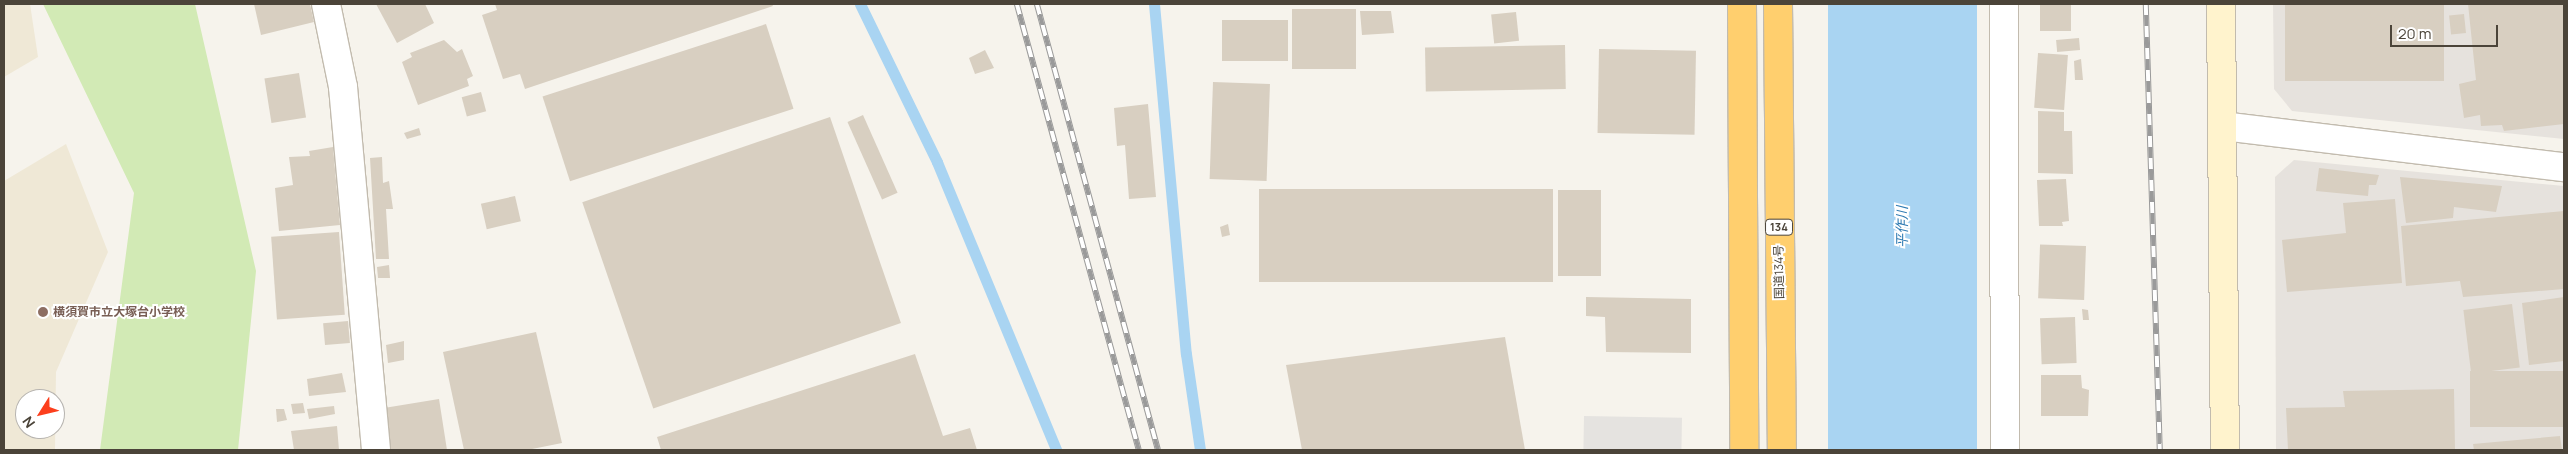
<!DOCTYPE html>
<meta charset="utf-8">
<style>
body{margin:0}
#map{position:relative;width:2568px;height:454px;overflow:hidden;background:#f6f3ec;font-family:Manrope,"Noto Sans JP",sans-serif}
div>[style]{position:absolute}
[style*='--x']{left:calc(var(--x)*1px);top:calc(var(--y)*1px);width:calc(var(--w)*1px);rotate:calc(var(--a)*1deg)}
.industrial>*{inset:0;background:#e6e2dd}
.education>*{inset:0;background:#efe8d6}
.green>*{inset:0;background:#d2eab5}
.parking>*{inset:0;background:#e5e3e0;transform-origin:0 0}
.water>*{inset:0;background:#a9d4f2;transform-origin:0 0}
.stream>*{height:11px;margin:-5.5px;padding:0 5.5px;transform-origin:5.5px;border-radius:5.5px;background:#a9d4f2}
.building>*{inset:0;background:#d8cfc1;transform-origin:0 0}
.roads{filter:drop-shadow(1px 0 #c2bbae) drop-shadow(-1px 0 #c2bbae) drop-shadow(0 1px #c2bbae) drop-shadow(0 -1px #c2bbae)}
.street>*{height:28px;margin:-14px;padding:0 14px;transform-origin:14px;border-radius:14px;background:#fff}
.secondary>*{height:28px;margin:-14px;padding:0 14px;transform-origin:14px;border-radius:14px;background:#fff3cd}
.highway>*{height:28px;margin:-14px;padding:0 14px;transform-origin:14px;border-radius:14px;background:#ffcf6e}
.rail>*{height:5.5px;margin-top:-2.75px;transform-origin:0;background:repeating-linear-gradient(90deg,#fff 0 11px,#9a9a9a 0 22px);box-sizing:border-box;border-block:1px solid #9a9a9a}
.dots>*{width:14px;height:14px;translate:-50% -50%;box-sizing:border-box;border:2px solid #fff;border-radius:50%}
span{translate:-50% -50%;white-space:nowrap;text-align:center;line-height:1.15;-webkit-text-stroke:4px #fff;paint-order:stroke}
.shield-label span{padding:1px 4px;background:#fff;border:1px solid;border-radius:4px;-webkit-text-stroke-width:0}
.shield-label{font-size:11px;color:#4b4439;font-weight:700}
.street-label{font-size:12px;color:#4b4439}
.education-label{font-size:12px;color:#785e54;font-weight:700}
.left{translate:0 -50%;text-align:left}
.water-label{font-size:14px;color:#2e7ab2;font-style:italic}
.frame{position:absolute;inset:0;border:5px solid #4b4439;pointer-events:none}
.north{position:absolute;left:15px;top:389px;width:50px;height:50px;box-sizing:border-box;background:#fff;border:1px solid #b7b4b0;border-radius:50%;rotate:234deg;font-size:14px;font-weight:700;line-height:20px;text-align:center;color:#4b4439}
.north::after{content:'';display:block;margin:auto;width:18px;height:22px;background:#fc3f1d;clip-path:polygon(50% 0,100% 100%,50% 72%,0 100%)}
.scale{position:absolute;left:2390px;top:25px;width:108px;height:22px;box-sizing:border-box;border:2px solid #4b4439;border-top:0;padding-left:6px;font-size:15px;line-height:18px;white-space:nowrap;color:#4b4439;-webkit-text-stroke:4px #fff;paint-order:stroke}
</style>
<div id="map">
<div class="industrial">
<div style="clip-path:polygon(2273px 4px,2564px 4px,2564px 139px,2292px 111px,2274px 89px)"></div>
<div style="clip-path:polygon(2294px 160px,2564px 186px,2564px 450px,2276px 450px,2275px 177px)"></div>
</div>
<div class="education">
<div style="clip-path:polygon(4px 4px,30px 4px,38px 57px,4px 77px)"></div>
<div style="clip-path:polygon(evenodd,66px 144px,108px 252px,56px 372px,55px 450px,7px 450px,4px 449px,4px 181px,66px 144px,25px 399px,55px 399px,55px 429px,25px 429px,25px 399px)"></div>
</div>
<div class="green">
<div style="clip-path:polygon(43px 4px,195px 4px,256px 271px,238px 450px,100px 450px,134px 193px)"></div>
</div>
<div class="parking">
<div style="left:1584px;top:416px;width:98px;height:34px;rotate:1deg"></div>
</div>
<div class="water">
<div style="left:1828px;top:4px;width:149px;height:446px"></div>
</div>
<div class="stream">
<div style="--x:860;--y:4;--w:176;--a:64"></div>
<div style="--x:937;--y:162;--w:312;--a:67.5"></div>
<div style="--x:1154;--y:4;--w:351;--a:84.8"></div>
<div style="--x:1186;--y:354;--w:97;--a:81.7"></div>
</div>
<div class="building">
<div style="clip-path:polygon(254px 4px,310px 4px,314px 22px,261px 35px)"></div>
<div style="clip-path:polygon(376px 4px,425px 4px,434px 23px,397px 43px)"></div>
<div style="clip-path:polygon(495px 4px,772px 4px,773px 6px,525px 89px,520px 74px,503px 79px,482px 15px,497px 10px)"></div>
<div style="left:2040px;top:4px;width:31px;height:27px"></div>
<div style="left:2285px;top:4px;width:159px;height:77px"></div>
<div style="clip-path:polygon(2468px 4px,2564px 4px,2564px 124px,2504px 131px,2502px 125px,2481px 126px,2480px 115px,2464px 118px,2459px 84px,2476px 80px)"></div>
<div style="left:1292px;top:9px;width:64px;height:60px"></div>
<div style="clip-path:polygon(1360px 11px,1391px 11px,1394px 33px,1362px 35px)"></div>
<div style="left:1516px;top:12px;width:29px;height:25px;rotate:84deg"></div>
<div style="left:2464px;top:14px;width:19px;height:15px;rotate:84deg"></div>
<div style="left:1288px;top:20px;width:41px;height:66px;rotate:90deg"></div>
<div style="left:766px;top:24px;width:89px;height:235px;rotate:72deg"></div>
<div style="left:2079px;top:38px;width:12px;height:23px;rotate:85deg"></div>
<div style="clip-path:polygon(444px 40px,457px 52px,462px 49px,473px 76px,467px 79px,469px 86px,418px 105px,402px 62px,412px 57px,410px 53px)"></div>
<div style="left:1565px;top:45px;width:44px;height:140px;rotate:89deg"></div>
<div style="left:1599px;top:49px;width:97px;height:84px;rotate:1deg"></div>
<div style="clip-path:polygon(985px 50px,994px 68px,975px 74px,969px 58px)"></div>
<div style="left:2038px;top:53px;width:30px;height:55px;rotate:4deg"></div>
<div style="clip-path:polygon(2081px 59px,2083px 80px,2075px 80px,2074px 61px)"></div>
<div style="left:299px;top:73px;width:45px;height:35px;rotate:81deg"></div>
<div style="left:1213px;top:82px;width:57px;height:97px;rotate:2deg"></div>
<div style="left:481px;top:92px;width:20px;height:20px;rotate:75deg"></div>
<div style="clip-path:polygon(1148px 104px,1156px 197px,1129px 199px,1125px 145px,1117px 146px,1114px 108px)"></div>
<div style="clip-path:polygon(2038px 111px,2064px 112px,2064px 131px,2072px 131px,2073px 174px,2038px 173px)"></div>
<div style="left:863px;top:115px;width:85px;height:17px;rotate:66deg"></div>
<div style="left:830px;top:117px;width:218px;height:262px;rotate:71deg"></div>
<div style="clip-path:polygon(419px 128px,421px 135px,407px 139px,404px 133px)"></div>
<div style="clip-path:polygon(333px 147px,340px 225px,279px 231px,275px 188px,293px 185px,289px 157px,310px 156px,309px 151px)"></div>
<div style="clip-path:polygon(382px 157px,383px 183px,389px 181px,393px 209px,386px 209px,389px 259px,376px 259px,370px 158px)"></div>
<div style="clip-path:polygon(2319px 168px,2379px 175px,2376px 185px,2369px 185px,2368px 196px,2316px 191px)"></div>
<div style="clip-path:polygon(2400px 177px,2502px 186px,2496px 212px,2454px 207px,2453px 218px,2406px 223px)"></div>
<div style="clip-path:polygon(2066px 179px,2069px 221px,2062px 222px,2063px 226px,2039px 226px,2037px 180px)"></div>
<div style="left:1259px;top:189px;width:294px;height:93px"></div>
<div style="left:1558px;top:190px;width:43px;height:86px"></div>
<div style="left:515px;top:196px;width:26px;height:35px;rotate:77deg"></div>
<div style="clip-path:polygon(2395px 199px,2402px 283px,2287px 292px,2282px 240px,2346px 233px,2343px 203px)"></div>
<div style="clip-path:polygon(2564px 211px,2564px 289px,2463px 297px,2460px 281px,2406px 286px,2401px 226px)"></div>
<div style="clip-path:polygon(1228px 224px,1230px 235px,1222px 237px,1220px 227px)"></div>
<div style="left:339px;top:232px;width:83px;height:68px;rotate:86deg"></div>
<div style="left:2086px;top:246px;width:54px;height:46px;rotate:92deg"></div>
<div style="clip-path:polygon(389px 265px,390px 278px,378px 278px,377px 267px)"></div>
<div style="clip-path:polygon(1586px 297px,1691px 299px,1691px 353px,1606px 352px,1605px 317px,1586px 316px)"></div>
<div style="clip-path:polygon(2564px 297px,2564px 361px,2529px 365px,2522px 303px)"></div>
<div style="left:2512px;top:304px;width:64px;height:49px;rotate:83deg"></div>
<div style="clip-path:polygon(2082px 309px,2088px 310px,2089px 320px,2083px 320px)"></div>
<div style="left:2075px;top:317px;width:46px;height:35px;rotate:88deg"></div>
<div style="left:348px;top:321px;width:22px;height:25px;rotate:85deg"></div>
<div style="clip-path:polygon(536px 332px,562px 443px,527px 450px,464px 450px,443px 352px)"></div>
<div style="clip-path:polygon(1505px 337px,1525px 450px,1302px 450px,1286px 365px)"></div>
<div style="clip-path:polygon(404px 341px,404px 360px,388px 363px,386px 345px)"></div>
<div style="clip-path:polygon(915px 354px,943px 436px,970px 428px,977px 450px,661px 450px,657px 437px)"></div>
<div style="left:2564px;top:371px;width:56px;height:94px;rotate:90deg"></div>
<div style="clip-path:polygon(342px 373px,346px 392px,309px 396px,307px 379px)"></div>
<div style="clip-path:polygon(2041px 375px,2081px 375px,2082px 388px,2089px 390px,2088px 416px,2041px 416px)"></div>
<div style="clip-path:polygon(2454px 389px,2455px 450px,2288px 450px,2286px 408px,2345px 407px,2343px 391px)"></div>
<div style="clip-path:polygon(439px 399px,447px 450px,391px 450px,384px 408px)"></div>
<div style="clip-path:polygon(303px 403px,305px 413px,293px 414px,291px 404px)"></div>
<div style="clip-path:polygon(334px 406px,335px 414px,309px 419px,307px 409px)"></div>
<div style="clip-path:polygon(276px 409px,284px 409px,287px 420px,277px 422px)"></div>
<div style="clip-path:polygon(337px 426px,339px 450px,294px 450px,291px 431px)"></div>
<div style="clip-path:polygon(2560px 436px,2562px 450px,2474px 450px,2473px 444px)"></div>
</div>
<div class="roads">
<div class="street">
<div style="--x:326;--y:4;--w:85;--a:78.4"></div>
<div style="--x:343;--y:87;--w:364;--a:84.8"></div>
<div style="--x:2004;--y:4;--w:446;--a:89.9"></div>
<div style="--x:2223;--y:126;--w:343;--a:6.9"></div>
</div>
<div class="secondary">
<div style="--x:2221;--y:4;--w:446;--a:89.5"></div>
</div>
<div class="highway">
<div style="--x:1742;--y:4;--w:446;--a:89.7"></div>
<div style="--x:1778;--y:4;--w:446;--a:89.5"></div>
</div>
</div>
<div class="rail">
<div style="--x:1017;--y:4;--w:462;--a:74.7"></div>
<div style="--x:1037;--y:4;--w:462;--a:74.8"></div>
<div style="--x:2146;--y:4;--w:446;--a:88.2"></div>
</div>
<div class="dots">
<div style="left:43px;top:312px;background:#8d6e63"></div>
</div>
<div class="shield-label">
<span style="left:1779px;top:227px">134</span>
</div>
<div class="street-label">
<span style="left:1779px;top:272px;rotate:-91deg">国道134号</span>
</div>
<div class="education-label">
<span class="left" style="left:53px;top:312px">横須賀市立大塚台小学校</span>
</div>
<div class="water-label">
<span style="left:1902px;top:227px;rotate:-90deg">平作川</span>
</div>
<div class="frame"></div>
<div class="north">N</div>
<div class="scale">20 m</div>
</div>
